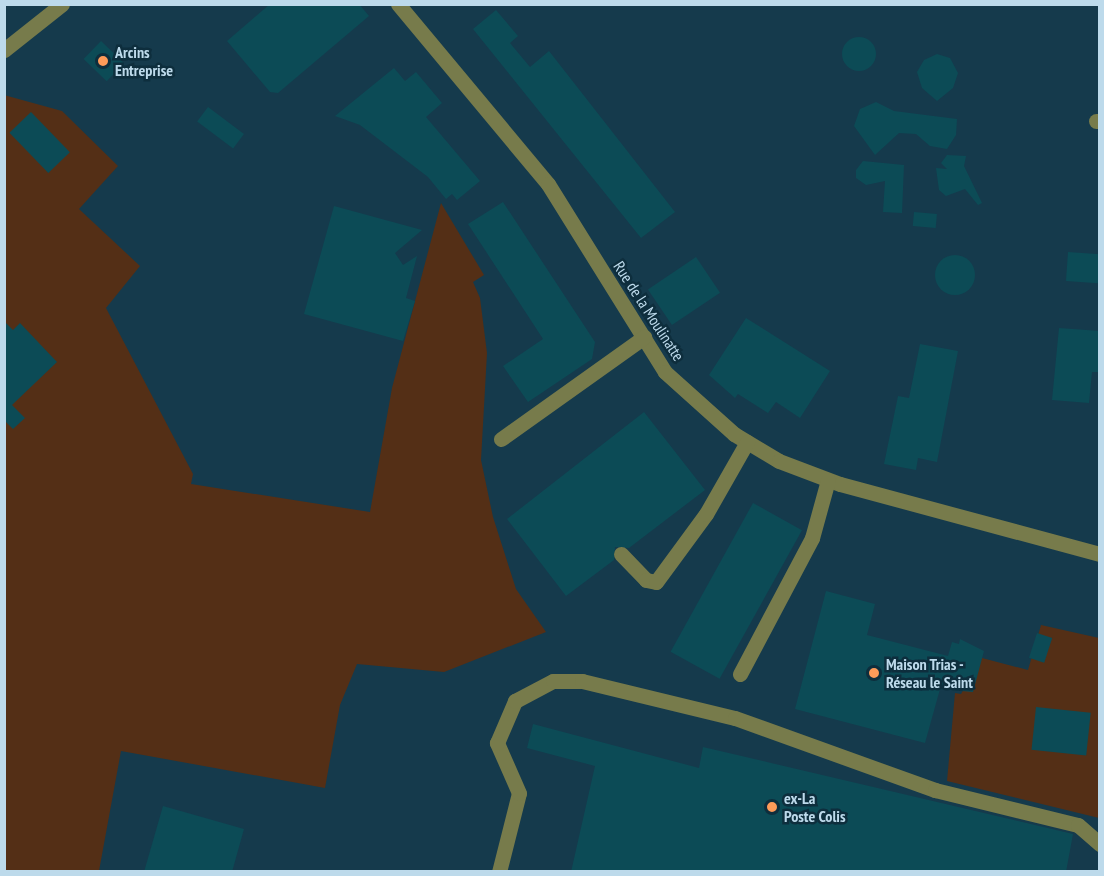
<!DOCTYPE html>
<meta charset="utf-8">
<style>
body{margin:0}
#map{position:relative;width:1104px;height:876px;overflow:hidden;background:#0e2e3d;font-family:"PT Sans Narrow",sans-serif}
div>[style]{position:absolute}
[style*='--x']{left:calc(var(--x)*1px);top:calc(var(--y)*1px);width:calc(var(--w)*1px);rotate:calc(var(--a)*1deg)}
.built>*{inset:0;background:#153a4c;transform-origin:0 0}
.green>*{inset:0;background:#542f16}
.building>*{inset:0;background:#0c4b56;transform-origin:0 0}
.round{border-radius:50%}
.minor>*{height:15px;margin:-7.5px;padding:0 7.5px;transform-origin:7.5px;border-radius:7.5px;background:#777b4b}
.dots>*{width:16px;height:16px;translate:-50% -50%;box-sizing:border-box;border:3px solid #0e2e3d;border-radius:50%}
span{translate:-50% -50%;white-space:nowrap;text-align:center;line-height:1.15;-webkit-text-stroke:5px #0e2e3d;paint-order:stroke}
.poi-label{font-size:16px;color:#bddaeb;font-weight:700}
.left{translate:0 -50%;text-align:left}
.street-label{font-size:16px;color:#bddaeb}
.frame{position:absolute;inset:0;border:6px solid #bddaeb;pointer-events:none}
</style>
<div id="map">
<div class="built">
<div style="left:5px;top:5px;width:1094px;height:867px"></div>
</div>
<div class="green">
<div style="clip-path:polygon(4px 95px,62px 111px,118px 166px,79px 209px,140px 266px,106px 308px,193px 474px,191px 484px,370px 512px,392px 388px,441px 203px,484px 275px,473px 282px,480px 298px,487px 353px,481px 460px,493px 517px,516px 589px,546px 632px,444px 672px,357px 664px,340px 705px,325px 788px,121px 751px,99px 871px,5px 871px)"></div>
<div style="clip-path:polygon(1041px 625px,1099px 638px,1099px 818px,947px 781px,955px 693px,961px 694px,982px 658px,1028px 670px)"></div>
</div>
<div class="building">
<div style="clip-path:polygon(270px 4px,359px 4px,369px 16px,278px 93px,270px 92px,227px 41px)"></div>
<div style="clip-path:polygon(496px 10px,518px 36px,510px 43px,530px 67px,549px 51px,675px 212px,641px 238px,473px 29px)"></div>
<div class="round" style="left:842px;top:37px;width:34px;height:34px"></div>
<div style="left:101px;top:41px;width:32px;height:25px;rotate:44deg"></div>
<div style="clip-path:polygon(937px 54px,950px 58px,958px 73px,953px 88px,937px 101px,922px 88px,917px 72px,924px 60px)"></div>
<div style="clip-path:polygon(394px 68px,405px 81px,416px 72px,442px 103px,426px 117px,480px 181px,457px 200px,452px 194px,446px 199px,428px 177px,360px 125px,335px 116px)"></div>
<div style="clip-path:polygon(876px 102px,894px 111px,957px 119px,956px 135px,947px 149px,930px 146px,916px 134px,899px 133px,875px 155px,854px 126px,860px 109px)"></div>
<div style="left:208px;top:107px;width:45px;height:18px;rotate:37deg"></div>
<div style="left:31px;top:112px;width:56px;height:30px;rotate:46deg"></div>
<div style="clip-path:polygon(947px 155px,966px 156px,964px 166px,982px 203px,978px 205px,965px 189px,946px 196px,939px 190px,936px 168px,947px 169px,941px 163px)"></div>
<div style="clip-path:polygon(863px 161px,904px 165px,902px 213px,883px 212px,885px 181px,866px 185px,856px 178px,856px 170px)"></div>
<div style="clip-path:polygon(503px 202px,595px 342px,592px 359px,528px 402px,503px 366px,543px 339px,468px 224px)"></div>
<div style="clip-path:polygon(334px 206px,422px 230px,395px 253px,403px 265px,417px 256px,406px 298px,415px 301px,403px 341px,304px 314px)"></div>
<div style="left:914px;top:212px;width:23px;height:14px;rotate:5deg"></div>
<div style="left:1068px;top:252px;width:32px;height:29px;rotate:4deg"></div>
<div class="round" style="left:935px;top:255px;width:40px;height:40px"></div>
<div style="left:696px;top:257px;width:43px;height:58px;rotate:56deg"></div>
<div style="clip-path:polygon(746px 318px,830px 371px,800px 418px,776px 402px,768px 413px,738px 394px,735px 398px,709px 375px)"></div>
<div style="clip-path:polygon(4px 321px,13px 330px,20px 323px,57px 362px,12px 405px,25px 418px,13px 429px,4px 420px)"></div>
<div style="clip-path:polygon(1059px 328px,1100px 331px,1100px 372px,1092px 372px,1089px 403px,1052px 400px)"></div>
<div style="clip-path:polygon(920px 344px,958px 351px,937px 462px,918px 458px,916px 470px,884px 464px,898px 396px,909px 398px)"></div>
<div style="clip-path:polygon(644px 412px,705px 490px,629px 548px,615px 547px,614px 560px,566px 596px,507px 519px)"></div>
<div style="left:753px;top:503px;width:56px;height:170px;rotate:29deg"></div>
<div style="clip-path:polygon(826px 591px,875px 604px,867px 635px,948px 656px,952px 642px,959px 644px,960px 639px,984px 651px,973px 692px,940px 689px,925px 743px,795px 709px)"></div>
<div style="left:1037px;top:633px;width:16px;height:26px;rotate:18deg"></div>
<div style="left:1036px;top:707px;width:55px;height:43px;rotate:6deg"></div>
<div style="clip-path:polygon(533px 724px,699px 768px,703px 747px,1073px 834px,1066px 872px,571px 872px,595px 766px,527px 748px)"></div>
<div style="clip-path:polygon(163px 806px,244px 829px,232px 872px,144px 872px)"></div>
</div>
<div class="minor">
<div style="--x:398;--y:4;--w:234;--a:50.2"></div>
<div style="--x:548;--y:184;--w:221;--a:58.1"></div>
<div style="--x:665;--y:372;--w:93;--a:41.9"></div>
<div style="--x:734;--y:434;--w:52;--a:31"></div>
<div style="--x:779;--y:461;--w:65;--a:20.7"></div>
<div style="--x:840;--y:484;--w:269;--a:15.1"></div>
<div style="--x:4;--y:50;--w:74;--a:-38.4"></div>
<div style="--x:1096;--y:121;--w:4;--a:0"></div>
<div style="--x:501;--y:439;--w:176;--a:-35.5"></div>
<div style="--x:621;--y:554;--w:36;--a:46"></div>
<div style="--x:646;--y:580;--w:10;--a:11"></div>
<div style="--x:656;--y:582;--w:84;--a:-53.7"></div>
<div style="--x:706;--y:514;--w:83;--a:-60.3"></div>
<div style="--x:740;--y:674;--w:154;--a:-62.1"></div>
<div style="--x:812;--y:538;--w:60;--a:-74.6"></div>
<div style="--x:499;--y:872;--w:81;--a:-75.8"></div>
<div style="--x:519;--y:793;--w:55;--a:-113.7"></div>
<div style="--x:497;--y:743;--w:46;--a:-66.8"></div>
<div style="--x:515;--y:701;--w:43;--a:-27.8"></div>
<div style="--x:553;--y:681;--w:29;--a:0"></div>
<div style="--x:582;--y:681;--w:157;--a:13.6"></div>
<div style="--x:735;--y:718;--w:213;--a:19.8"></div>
<div style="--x:935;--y:790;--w:147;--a:13.8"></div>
<div style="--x:1078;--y:825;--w:29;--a:41"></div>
</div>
<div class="dots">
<div style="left:103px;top:61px;background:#fe9b59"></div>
<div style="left:874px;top:673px;background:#fe9b59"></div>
<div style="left:772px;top:807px;background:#fe9b59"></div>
</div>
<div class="poi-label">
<span class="left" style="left:115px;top:61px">Arcins<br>Entreprise</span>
<span class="left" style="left:886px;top:673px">Maison Trias -<br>Réseau le Saint</span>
<span class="left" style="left:784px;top:807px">ex-La<br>Poste Colis</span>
</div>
<div class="street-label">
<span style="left:649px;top:311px;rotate:57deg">Rue de la Moulinatte</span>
</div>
<div class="frame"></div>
</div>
